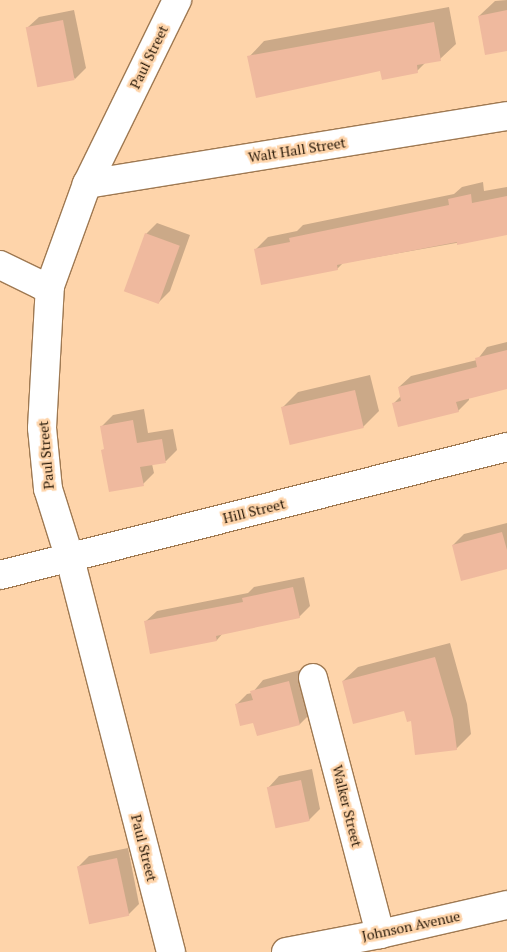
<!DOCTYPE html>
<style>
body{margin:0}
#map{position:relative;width:507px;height:952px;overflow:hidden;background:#fed4aa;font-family:"PT Serif",serif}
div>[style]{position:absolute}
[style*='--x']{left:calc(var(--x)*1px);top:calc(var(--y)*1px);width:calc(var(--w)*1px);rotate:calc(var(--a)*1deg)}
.shadow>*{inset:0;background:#0003}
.building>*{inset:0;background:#efb99e;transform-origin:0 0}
.roads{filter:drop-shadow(1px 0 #9f7952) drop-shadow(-1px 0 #9f7952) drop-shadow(0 1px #9f7952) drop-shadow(0 -1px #9f7952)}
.minor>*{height:28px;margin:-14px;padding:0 14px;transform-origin:14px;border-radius:14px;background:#fff}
span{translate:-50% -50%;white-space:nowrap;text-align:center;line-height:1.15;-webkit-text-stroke:5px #fed4aa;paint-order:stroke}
.street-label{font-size:14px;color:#281909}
</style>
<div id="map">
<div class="shadow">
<div style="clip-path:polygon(507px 0,507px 50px,479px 16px,495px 1px)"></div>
<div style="clip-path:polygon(449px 7px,456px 44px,440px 59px,426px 62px,417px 71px,249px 57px,264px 41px)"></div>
<div style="clip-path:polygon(74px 10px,86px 68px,75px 79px,27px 28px,39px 17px)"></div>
<div style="clip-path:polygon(483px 182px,484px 191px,507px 187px,507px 234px,343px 263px,337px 269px,255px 250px,268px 237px,297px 231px,303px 225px,454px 194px,462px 187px)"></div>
<div style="clip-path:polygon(157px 223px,190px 235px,170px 291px,159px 302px,146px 234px)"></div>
<div style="clip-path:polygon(507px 342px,507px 388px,469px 398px,469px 400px,458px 411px,393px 404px,401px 396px,399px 387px,411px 376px,477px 360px,487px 347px)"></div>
<div style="clip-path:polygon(370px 375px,379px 411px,363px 427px,282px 408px,298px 392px)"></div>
<div style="clip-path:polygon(144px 409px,148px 433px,173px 429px,177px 450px,166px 461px,152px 464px,154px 473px,143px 484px,105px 448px,102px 426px,113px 415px)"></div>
<div style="clip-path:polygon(507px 523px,507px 568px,453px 545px,464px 534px)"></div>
<div style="clip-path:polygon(304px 577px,310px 606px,299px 617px,223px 633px,217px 640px,151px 652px,145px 622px,157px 611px,248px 593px,254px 587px)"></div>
<div style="clip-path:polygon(450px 643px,467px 704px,471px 734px,456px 749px,412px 719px,405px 709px,343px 681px,358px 667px)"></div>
<div style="clip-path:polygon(300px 670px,311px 713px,300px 724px,257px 734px,254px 722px,236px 705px,247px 694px,252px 693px,263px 680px)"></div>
<div style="clip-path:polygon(312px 769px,320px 809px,309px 820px,268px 788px,279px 776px)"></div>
<div style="clip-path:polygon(128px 848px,139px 904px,128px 915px,78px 867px,89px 856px)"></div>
</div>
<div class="building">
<div style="clip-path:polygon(507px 10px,507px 51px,485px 55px,478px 16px)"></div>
<div style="left:63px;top:20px;width:61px;height:38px;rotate:79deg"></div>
<div style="clip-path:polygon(434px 22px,441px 61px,417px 65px,418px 73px,382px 80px,380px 71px,256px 98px,247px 56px)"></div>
<div style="clip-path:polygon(471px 194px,472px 203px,507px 196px,507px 235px,457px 245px,457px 242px,337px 265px,338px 270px,261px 285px,254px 249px,290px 242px,289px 238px,449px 205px,448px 199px)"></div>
<div style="left:145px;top:233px;width:37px;height:62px;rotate:20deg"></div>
<div style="clip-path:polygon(507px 350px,507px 389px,456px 402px,459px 412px,398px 427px,392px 403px,401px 401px,398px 387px,477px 367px,475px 358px)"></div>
<div style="left:355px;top:390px;width:39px;height:76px;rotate:77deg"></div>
<div style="clip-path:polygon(133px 420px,137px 443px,162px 439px,166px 463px,140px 467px,144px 486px,109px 492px,101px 450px,104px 449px,100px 426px)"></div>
<div style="clip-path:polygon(502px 532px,507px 550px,507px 569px,461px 581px,452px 545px)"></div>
<div style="clip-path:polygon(293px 587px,300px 618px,216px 636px,217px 641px,150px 654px,144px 621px,243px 602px,242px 598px)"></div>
<div style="clip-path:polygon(435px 657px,453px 719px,457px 750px,415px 755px,411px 721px,407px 722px,404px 711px,353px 724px,342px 681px)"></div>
<div style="clip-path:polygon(289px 681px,300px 725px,257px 736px,253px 723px,240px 726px,235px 704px,253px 700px,250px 691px)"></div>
<div style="left:301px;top:780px;width:42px;height:35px;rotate:78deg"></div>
<div style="left:117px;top:858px;width:59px;height:41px;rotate:78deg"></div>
</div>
<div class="roads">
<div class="minor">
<div style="--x:87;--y:184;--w:425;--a:-9.2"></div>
<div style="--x:0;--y:265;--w:46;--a:26"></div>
<div style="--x:41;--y:285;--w:9;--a:6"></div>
<div style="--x:0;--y:575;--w:523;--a:-14.17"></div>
<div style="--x:313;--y:678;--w:265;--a:75.3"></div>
<div style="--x:171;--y:952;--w:406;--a:-104.4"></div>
<div style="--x:70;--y:559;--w:73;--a:-107.4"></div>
<div style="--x:48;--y:489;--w:61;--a:-95.6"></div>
<div style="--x:42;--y:428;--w:142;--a:-86.8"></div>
<div style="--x:50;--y:286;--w:109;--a:-70.1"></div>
<div style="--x:87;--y:184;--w:205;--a:-63.9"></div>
<div style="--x:286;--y:952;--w:96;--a:-10.8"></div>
<div style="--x:380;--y:934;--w:130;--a:-12.9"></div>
</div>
</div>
<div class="street-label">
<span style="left:149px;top:57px;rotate:-64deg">Paul Street</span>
<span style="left:297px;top:150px;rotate:-9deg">Walt Hall Street</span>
<span style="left:46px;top:455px;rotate:-95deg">Paul Street</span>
<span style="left:254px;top:511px;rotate:-14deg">Hill Street</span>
<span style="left:347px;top:806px;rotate:76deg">Walker Street</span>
<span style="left:144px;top:848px;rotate:76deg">Paul Street</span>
<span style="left:411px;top:926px;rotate:-12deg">Johnson Avenue</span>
</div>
</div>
